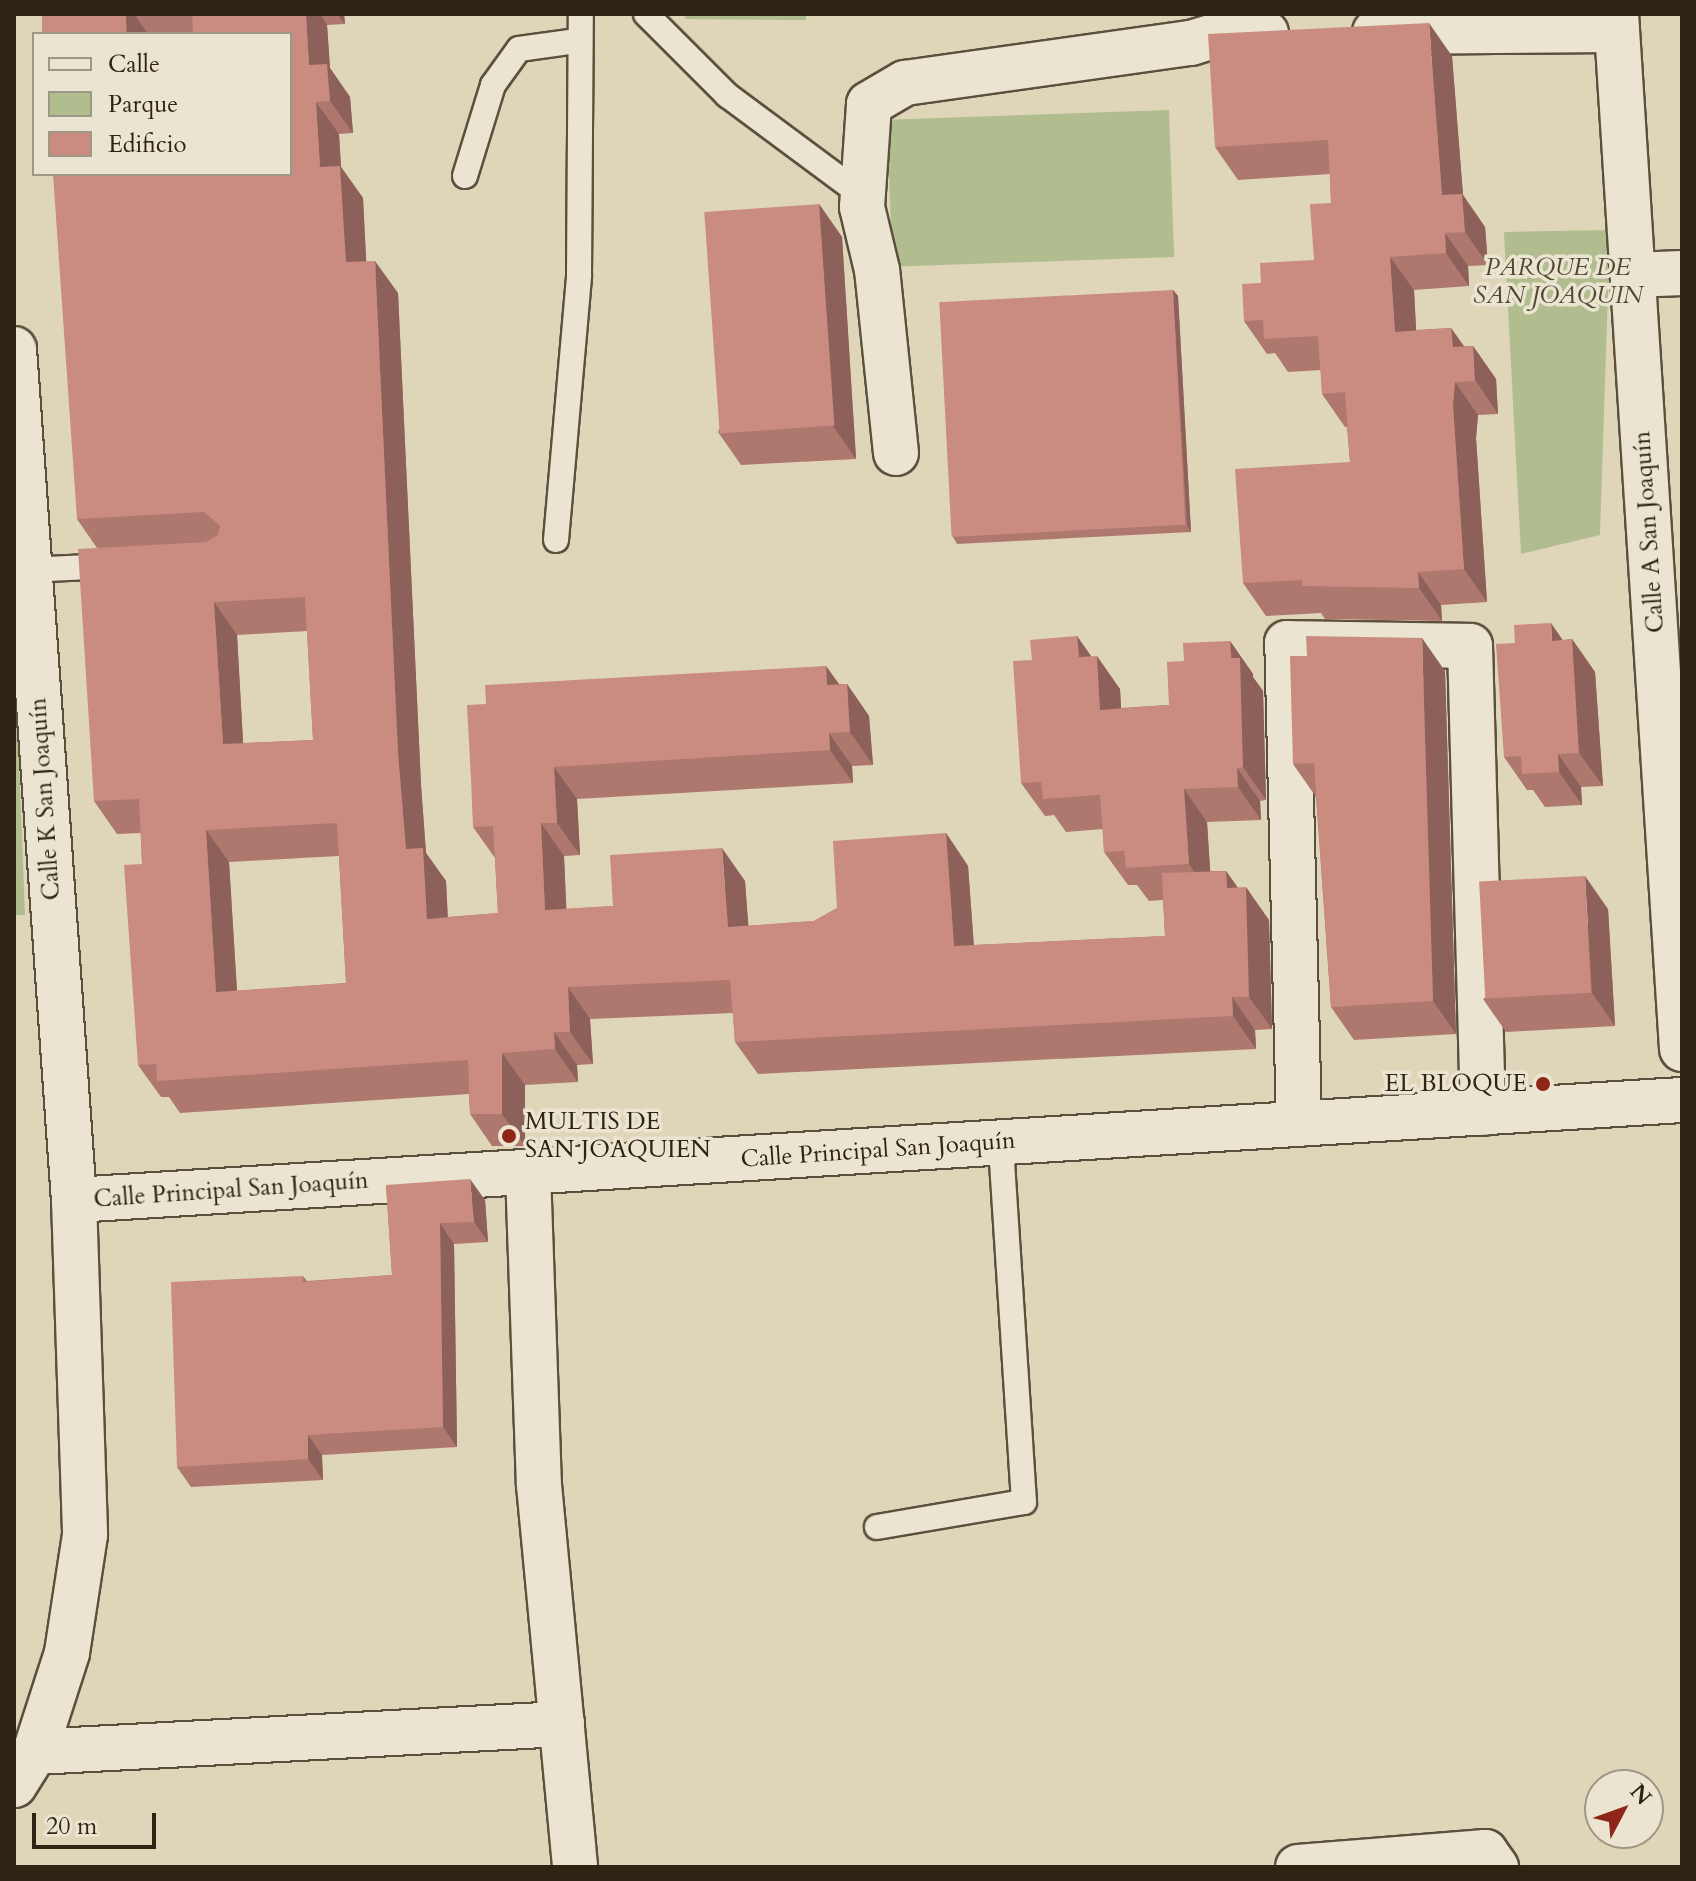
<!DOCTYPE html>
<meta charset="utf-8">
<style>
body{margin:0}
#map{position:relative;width:1696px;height:1881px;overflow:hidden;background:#dfd5b8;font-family:Cardo,serif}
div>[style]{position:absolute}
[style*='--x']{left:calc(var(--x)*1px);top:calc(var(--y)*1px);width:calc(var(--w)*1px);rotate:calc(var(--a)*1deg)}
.green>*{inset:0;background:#b2bd8f;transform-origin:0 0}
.roads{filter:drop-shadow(2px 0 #5b503d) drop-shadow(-2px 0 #5b503d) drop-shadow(0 2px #5b503d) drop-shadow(0 -2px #5b503d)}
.service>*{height:24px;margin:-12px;padding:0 12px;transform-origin:12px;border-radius:12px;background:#eae4d1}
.minor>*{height:44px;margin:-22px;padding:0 22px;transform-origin:22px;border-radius:22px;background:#eae4d1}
.wall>*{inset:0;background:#ae786f}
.shaded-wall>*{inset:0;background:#8d615a}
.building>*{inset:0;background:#ca8b81;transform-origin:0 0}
.dots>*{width:22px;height:22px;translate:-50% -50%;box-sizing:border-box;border:4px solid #eae4d1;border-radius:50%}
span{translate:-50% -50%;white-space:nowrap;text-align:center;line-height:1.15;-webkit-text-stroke:7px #eae4d1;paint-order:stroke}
.park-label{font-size:24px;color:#504a33;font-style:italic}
.street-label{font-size:24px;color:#2f2314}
.poi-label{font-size:24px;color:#2f2314}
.right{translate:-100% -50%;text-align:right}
.left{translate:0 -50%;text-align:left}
.frame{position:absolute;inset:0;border:16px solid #2f2314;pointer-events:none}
.legend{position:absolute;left:32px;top:32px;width:260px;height:144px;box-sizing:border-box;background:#eae4d1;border:2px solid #9f9785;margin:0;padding:10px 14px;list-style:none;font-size:24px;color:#2f2314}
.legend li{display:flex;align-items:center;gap:16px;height:40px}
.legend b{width:40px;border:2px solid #9f9785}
.north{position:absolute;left:1584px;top:1769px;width:80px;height:80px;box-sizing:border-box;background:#eae4d1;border:2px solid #9f9785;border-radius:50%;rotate:49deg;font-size:22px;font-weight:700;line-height:32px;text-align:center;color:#2f2314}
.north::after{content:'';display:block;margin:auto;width:28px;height:36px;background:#8f2418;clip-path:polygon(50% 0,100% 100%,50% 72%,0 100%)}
.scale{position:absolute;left:32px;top:1813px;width:124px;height:36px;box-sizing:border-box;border:4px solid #2f2314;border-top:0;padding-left:10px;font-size:24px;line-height:28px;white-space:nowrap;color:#2f2314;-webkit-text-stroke:6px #eae4d1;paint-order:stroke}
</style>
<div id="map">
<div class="green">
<div style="clip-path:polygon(685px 14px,806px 14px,806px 20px,685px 19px)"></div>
<div style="left:1169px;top:110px;width:147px;height:282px;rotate:88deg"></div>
<div style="clip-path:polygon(1610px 230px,1600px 535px,1521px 554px,1504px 232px)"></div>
<div style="clip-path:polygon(14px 633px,25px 915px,14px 915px)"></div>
</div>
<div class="roads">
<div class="service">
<div style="--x:646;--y:14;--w:115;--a:45"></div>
<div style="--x:727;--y:95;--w:169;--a:36.6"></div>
<div style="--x:465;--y:176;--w:95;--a:-72.9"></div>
<div style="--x:493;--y:85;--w:44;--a:-54.2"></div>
<div style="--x:519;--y:49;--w:59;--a:-7.9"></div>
<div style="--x:556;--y:540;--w:266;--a:-85"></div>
<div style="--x:579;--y:275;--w:261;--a:-89.6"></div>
<div style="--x:28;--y:570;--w:81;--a:-2.8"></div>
<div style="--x:877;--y:1527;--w:149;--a:-9.7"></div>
<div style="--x:1024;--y:1502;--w:360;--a:-93.7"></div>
</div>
<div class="minor">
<div style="--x:1616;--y:14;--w:1037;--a:86.35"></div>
<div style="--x:1375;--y:32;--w:242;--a:-0.5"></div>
<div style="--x:1633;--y:275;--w:49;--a:-2.3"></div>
<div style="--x:14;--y:349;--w:853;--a:85.97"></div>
<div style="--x:74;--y:1200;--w:335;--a:88.1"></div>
<div style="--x:85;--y:1535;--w:119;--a:98.7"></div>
<div style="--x:67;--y:1653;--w:104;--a:107.9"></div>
<div style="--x:35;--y:1752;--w:39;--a:122"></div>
<div style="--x:896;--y:453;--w:184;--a:-95.9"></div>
<div style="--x:877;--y:270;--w:65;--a:-103.4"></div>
<div style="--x:862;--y:207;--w:103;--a:-86.1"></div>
<div style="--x:869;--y:104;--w:42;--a:-30.3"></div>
<div style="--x:905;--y:83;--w:289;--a:-8"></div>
<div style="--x:1191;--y:43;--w:34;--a:-17"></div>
<div style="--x:1224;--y:33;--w:42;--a:0"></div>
<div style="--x:1299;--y:1124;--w:481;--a:-91.4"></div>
<div style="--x:1287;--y:643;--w:183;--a:0.9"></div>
<div style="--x:1470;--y:646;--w:467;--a:88.4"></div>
<div style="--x:528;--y:1172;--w:313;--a:88"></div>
<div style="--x:539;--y:1485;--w:384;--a:84.6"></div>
<div style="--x:74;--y:1200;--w:1611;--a:-3.56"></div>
<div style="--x:35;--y:1752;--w:528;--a:-3.04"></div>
<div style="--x:1298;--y:1867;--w:188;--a:-4.6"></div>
<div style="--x:1485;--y:1852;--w:19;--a:54"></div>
</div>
</div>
<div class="wall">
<div style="clip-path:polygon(evenodd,42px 14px,344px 14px,345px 24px,327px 25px,330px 68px,350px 97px,353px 133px,339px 134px,341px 167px,363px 198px,366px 261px,398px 293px,421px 785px,426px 853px,446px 881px,448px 917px,498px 913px,495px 858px,473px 827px,486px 704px,826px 666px,839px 684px,847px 684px,869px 716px,873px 765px,852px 766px,853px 783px,577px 799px,580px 855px,564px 856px,566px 909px,613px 906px,745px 881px,748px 926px,814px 921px,837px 908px,946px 833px,968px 866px,974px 945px,1165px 936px,1163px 900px,1149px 901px,1137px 885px,1128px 885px,1104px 852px,1103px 829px,1066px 832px,1054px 815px,1045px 816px,1021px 783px,1032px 660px,1077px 636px,1091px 656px,1120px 689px,1121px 708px,1169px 705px,1184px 661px,1230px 641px,1253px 674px,1253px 677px,1263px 691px,1266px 800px,1260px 801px,1261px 820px,1207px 822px,1210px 871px,1226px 871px,1238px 888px,1269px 920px,1272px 1029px,1255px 1030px,1256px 1049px,758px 1074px,735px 1042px,733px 1013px,590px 1019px,593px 1064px,577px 1065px,578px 1082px,525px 1085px,525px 1146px,492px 1146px,470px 1114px,469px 1094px,180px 1113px,169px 1097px,161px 1097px,138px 1065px,142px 864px,141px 833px,117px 834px,94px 801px,97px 548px,77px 519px,290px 174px,193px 32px,153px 34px,44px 34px,42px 14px,307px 631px,313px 740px,243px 743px,237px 635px,307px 631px,42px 14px,339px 856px,346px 983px,237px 991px,229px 862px,339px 856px)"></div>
<div style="clip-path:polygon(1452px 56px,1463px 195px,1485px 227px,1488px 265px,1468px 266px,1469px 286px,1414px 290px,1416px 330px,1451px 328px,1464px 346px,1473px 346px,1496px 379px,1498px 414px,1478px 415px,1476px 438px,1487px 602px,1441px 605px,1442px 621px,1325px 619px,1321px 613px,1266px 616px,1243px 583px,1350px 462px,1347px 427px,1345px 427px,1322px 394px,1321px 370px,1288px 372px,1275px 353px,1267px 354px,1244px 321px,1261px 283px,1314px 260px,1331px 203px,1330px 174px,1238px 180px,1215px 147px)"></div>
<div style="clip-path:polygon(819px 204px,842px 237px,856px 459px,741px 465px,718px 432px)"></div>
<div style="clip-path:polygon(1173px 290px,1178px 296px,1191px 532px,957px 544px,953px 537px)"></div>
<div style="clip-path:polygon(1572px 639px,1595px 672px,1603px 786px,1581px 787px,1582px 805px,1545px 807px,1533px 790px,1527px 790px,1504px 757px,1563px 640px)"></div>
<div style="clip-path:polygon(1445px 671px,1456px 1034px,1354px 1040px,1331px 1007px,1316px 797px,1293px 764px)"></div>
<div style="clip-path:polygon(1608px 909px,1615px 1026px,1506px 1032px,1483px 999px)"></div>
<div style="clip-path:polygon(386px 1185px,485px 1200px,488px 1242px,454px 1244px,457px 1447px,322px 1455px,323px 1480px,191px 1487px,177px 1467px,303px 1276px,307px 1281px,392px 1275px)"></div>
</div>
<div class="shaded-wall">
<div style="clip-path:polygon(126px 14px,134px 14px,148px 34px,127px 34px)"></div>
<div style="clip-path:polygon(306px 14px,320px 14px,327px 25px,330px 68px,350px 97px,353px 133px,330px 101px,309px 65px)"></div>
<div style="clip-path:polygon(337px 14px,344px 14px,345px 24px)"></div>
<div style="clip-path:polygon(1429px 23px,1452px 56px,1463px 195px,1485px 227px,1488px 265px,1465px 232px,1442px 195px)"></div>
<div style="clip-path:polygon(316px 102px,339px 134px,341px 167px,363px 198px,368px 295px,346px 262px,320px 167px)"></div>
<div style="clip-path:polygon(819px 204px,842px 237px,856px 459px,833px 426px)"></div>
<div style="clip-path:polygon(1445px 233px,1468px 266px,1469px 286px,1446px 253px)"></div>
<div style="clip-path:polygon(1390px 257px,1414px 290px,1418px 365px,1395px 332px)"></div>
<div style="clip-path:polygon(375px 261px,398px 293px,421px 785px,426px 853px,446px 881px,449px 951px,427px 919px,406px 849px,398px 753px)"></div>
<div style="clip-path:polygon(1173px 290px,1178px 296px,1191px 532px,1187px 525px)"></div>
<div style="clip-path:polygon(1451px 328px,1474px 361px,1473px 346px,1496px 379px,1498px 414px,1453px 347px)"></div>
<div style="clip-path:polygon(1455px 382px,1478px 415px,1476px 438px,1487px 602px,1464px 569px,1453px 405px)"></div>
<div style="clip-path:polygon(1418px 572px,1441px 605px,1442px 621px,1419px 588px)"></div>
<div style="clip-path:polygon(214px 602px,237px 635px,245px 776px,223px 744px)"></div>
<div style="clip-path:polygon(1551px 623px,1573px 655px,1572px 639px,1595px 672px,1603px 786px,1579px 753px,1552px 641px)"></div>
<div style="clip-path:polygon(1077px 636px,1097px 665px,1097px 656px,1120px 689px,1123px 743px,1100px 710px,1079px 657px)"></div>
<div style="clip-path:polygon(1422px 638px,1445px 671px,1456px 1034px,1433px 1001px)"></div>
<div style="clip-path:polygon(1230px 641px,1253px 674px,1253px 677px,1263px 691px,1266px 800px,1243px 767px)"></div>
<div style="clip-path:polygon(826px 666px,848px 697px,847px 684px,869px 716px,873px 765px,850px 732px,827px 685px)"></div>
<div style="clip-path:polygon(829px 733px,852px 766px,853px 783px,830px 750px)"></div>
<div style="clip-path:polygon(1558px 754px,1581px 787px,1582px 805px,1559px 772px)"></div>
<div style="clip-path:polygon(554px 767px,577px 799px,580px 855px,557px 823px)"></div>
<div style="clip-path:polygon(1237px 768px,1260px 801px,1261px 820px,1238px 787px)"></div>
<div style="clip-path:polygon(1184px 789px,1207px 822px,1212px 897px,1189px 864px)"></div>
<div style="clip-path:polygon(541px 823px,564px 856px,568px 943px,545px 910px)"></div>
<div style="clip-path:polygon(206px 830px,229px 862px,239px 1024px,216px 992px)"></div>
<div style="clip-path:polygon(946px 833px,968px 866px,976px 978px,954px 946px)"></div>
<div style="clip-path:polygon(722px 848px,745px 881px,751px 959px,728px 927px)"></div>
<div style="clip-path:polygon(1226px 871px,1246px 899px,1246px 887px,1269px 920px,1272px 1029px,1249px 997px,1227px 888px)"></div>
<div style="clip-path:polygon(1585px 876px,1608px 909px,1615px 1026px,1592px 993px)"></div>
<div style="clip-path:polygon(568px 987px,590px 1019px,593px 1064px,570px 1032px)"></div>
<div style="clip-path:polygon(1232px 997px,1255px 1030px,1256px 1049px,1233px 1016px)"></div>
<div style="clip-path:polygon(554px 1032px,577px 1065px,578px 1082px,555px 1049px)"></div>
<div style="clip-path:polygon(502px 1053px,525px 1085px,525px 1146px,502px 1114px)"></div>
<div style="clip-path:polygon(470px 1179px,485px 1200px,488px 1242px,474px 1222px)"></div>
<div style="clip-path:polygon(440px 1223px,454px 1244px,457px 1447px,443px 1427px)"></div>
<div style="clip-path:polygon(308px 1435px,322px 1455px,323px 1480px,308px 1459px)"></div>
</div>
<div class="building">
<div style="left:42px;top:14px;width:84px;height:20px"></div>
<div style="clip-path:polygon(evenodd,192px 14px,306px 14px,309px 65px,327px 64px,330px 101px,316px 102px,320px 167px,340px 166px,346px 262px,375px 261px,398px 753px,406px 849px,423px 848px,427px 919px,498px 913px,493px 826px,473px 827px,471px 779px,467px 705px,486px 704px,485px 685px,826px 666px,827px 685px,847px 684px,850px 732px,829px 733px,830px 750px,554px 767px,557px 823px,541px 823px,545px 910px,613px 906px,610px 855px,722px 848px,728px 927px,814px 921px,837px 908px,833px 841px,946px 833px,954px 946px,1165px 936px,1162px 873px,1226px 871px,1227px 888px,1246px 887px,1249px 997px,1232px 997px,1233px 1016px,735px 1042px,730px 980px,568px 987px,570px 1032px,554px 1032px,555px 1049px,502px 1053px,502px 1114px,470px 1114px,468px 1060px,157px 1081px,156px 1064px,138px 1065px,124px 865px,142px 864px,139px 799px,94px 801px,78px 549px,206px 542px,218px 535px,220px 526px,204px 512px,77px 519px,53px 174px,290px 174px,290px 34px,193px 34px,192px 14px,305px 597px,313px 740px,223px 744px,214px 602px,305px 597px,192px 14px,337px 823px,346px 983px,216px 992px,206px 830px,337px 823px)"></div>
<div style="clip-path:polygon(1429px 23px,1442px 195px,1462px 194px,1465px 232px,1445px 233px,1446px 253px,1390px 257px,1395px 332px,1451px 328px,1453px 347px,1473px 346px,1475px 381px,1455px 382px,1453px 405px,1464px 569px,1418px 572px,1419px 588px,1302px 586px,1302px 580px,1243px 583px,1235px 469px,1350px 462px,1345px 392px,1322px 394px,1318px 336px,1264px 339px,1263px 320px,1244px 321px,1242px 284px,1261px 283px,1260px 263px,1314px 260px,1310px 204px,1331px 203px,1328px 140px,1215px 147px,1208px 34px)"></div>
<div style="left:819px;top:204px;width:222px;height:115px;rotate:86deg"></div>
<div style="left:1173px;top:290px;width:235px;height:234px;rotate:87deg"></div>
<div style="clip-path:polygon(1551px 623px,1552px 641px,1572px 639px,1579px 753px,1558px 754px,1559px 772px,1522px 774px,1521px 756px,1504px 757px,1496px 644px,1515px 643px,1514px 625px)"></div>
<div style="clip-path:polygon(1077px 636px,1079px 657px,1097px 656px,1100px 710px,1169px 705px,1167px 662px,1184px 661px,1183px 643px,1230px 641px,1231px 658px,1240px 658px,1243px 767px,1237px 768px,1238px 787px,1184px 789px,1189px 864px,1126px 868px,1124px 851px,1104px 852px,1100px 795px,1043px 799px,1041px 782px,1021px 783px,1013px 661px,1032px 660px,1030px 640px)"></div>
<div style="clip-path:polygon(1306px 636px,1422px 638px,1433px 1001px,1331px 1007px,1314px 763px,1293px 764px,1290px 656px,1307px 656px)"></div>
<div style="left:1585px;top:876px;width:117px;height:106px;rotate:87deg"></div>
<div style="clip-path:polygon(470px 1179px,474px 1222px,440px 1223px,443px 1427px,308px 1435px,308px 1459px,177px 1467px,171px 1282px,303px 1276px,303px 1282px,392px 1275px,386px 1185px)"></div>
</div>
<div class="dots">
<div style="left:1543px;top:1084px;background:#8f2418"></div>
<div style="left:509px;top:1136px;background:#8f2418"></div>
</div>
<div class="park-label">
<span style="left:1558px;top:282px">PARQUE DE<br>SAN JOAQUIN</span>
</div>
<div class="street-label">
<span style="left:1649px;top:532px;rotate:-94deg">Calle A San Joaquín</span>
<span style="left:45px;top:799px;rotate:-94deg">Calle K San Joaquín</span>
<span style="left:878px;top:1150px;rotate:-4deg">Calle Principal San Joaquín</span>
<span style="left:231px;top:1190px;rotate:-4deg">Calle Principal San Joaquín</span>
</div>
<div class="poi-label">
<span class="right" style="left:1527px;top:1084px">EL BLOQUE</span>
<span class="left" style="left:525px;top:1136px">MULTIS DE<br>SAN JOAQUIEN</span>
</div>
<div class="frame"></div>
<ul class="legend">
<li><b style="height:10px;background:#eae4d1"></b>Calle</li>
<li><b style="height:22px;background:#b2bd8f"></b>Parque</li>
<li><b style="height:22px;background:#ca8b81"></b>Edificio</li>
</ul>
<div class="north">N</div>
<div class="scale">20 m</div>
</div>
